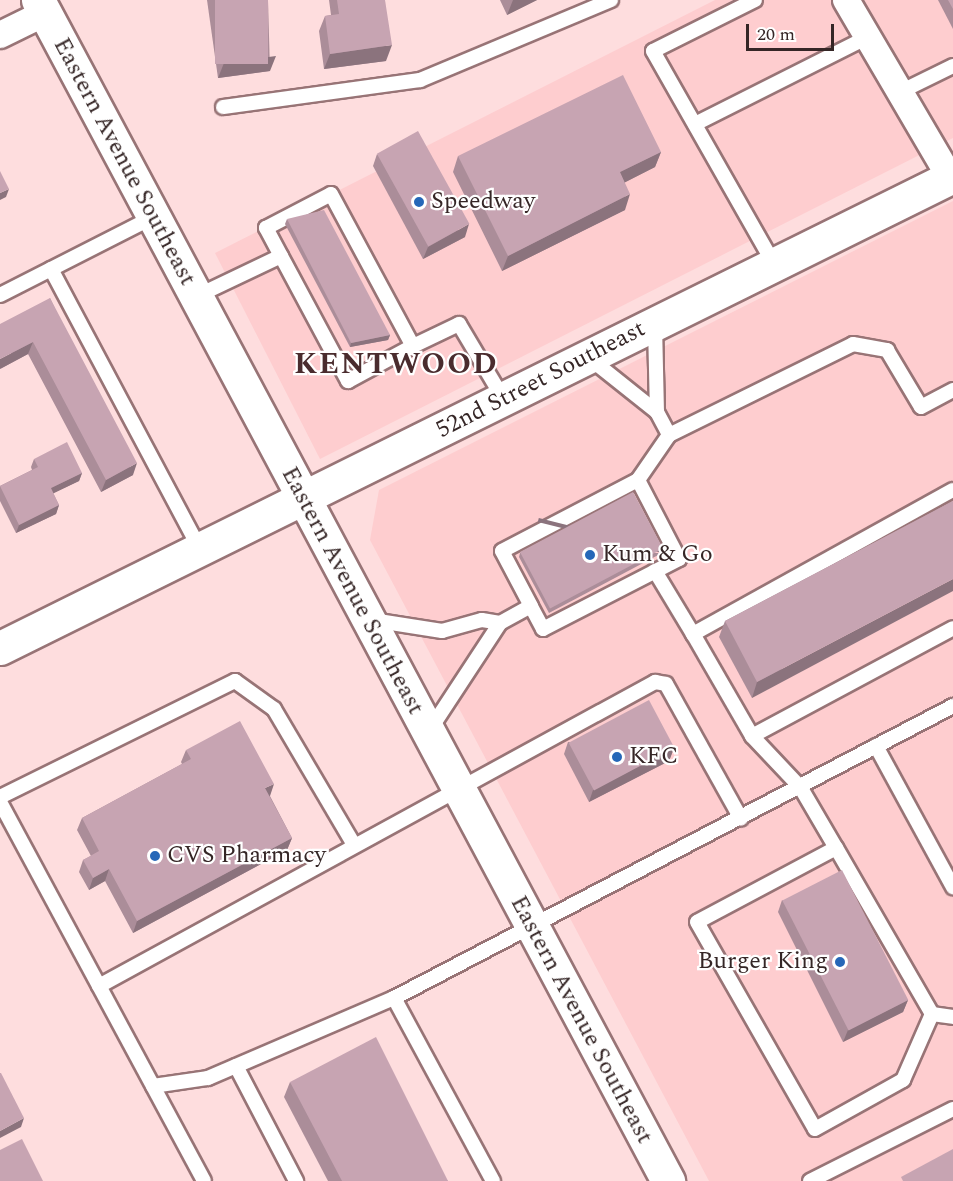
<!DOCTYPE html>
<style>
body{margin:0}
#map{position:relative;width:953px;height:1181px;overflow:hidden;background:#feddde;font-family:Spectral,serif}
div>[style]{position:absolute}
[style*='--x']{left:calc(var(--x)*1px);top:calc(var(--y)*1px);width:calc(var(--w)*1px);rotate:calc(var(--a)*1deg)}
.built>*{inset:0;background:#fecdcf}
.roads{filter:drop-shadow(2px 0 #987476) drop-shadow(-2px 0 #987476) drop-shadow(0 2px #987476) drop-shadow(0 -2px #987476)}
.service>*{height:14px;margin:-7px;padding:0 7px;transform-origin:7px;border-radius:7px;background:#fff}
.minor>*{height:26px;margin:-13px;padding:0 13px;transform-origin:13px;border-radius:13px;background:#fff}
.tertiary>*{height:33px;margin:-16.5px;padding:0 16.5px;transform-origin:16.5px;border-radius:16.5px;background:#fff}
.secondary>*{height:33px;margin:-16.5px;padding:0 16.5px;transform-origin:16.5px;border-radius:16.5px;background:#fff}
.wall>*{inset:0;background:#ab8d99}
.shaded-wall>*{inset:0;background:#8b737d;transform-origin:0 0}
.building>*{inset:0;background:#c7a4b2;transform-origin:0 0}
.dots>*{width:16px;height:16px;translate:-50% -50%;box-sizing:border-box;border:3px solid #fff;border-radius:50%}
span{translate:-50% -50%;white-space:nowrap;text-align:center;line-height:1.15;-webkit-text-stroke:4.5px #fff;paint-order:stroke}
.street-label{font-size:24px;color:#352626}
.poi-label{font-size:24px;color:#352626}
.left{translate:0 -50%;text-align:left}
.right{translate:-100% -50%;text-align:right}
.district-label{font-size:30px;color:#4a2c2e;font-weight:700;letter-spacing:1.5px}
.scale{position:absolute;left:746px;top:24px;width:88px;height:27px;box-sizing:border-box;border:3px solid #352626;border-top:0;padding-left:8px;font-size:18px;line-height:21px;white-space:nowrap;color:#352626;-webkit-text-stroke:4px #fff;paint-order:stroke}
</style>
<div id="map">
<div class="built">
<div style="clip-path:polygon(715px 0,953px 0,953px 138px,320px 459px,215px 253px)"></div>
<div style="clip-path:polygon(953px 201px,953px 1181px,709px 1181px,370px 540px,379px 490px)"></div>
</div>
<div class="roads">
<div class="service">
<div style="--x:755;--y:0;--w:114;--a:153.4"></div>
<div style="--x:653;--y:51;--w:245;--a:60.4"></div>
<div style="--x:900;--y:92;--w:59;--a:-26.1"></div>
<div style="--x:223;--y:107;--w:199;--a:-7.8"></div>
<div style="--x:420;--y:80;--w:207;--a:-22.7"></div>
<div style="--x:695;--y:124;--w:194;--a:-26.7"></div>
<div style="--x:281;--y:256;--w:142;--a:61.8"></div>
<div style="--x:348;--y:381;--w:74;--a:-28.3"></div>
<div style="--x:51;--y:269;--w:317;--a:62"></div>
<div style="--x:0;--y:295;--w:172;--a:-27"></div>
<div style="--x:195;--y:297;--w:95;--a:-25.5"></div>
<div style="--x:281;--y:256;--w:32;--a:-118"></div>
<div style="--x:266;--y:228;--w:73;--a:-27.6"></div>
<div style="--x:331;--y:194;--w:173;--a:61.7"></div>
<div style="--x:413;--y:346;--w:51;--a:-25.6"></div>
<div style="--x:459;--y:324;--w:86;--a:59.3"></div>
<div style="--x:655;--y:325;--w:87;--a:88.7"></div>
<div style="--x:588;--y:357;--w:88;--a:38.6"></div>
<div style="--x:657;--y:412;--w:26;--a:62"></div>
<div style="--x:669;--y:435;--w:55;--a:124.6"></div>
<div style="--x:669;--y:435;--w:205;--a:-26.3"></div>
<div style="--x:853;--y:344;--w:35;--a:10"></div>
<div style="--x:887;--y:350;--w:66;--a:59.2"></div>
<div style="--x:921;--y:407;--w:36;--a:-28"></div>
<div style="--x:655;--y:571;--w:74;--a:58.9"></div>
<div style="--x:372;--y:620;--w:71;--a:8.9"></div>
<div style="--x:442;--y:631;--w:41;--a:-15.4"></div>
<div style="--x:482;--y:620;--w:18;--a:9"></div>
<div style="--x:500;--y:623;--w:129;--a:123.3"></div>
<div style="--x:500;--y:623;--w:35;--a:-29"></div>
<div style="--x:531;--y:606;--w:62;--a:-117.8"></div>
<div style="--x:502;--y:551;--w:153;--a:-27.6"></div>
<div style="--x:638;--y:480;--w:89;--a:62.6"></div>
<div style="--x:679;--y:559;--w:153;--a:152.8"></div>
<div style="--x:543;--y:629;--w:26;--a:-118"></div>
<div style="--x:752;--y:736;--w:118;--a:-120"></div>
<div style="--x:693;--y:634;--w:297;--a:-29"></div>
<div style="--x:876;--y:746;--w:161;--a:61.4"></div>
<div style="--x:0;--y:797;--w:262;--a:-26.3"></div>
<div style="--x:235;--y:681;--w:48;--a:35.7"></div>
<div style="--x:274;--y:709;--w:158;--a:59.5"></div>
<div style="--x:0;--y:802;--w:430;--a:61.7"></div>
<div style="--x:836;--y:848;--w:157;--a:152"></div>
<div style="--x:697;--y:922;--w:238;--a:60.3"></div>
<div style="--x:815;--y:1129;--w:101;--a:-29.1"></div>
<div style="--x:903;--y:1080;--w:72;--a:-66.3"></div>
<div style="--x:932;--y:1014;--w:192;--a:-120"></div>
<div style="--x:836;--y:848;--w:69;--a:-120.3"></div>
<div style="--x:801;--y:788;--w:71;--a:-133.3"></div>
<div style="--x:752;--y:736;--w:228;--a:-28.2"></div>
<div style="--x:99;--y:986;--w:634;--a:-28.67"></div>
<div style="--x:655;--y:682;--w:11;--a:10"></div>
<div style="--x:666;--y:684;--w:154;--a:60.9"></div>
<div style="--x:932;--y:1014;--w:21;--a:8"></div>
<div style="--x:236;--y:1066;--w:130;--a:62.4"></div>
<div style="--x:153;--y:1086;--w:56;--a:-8.3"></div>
<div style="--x:208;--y:1078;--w:202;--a:-23.3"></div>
<div style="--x:493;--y:1181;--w:208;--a:-118.4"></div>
<div style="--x:394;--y:998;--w:631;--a:-27.58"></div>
<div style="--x:810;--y:1181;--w:160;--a:-26.7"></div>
</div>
<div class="minor">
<div style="--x:846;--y:0;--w:205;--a:59.6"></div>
<div style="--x:0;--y:35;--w:50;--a:-26.1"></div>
</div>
<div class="tertiary">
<div style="--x:38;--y:0;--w:1339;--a:61.92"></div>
</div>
<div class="secondary">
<div style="--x:0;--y:648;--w:1063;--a:-26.35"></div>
</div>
</div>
<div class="wall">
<div style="clip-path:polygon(207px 0,268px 0,270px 71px,218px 78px)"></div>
<div style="clip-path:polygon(329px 0,385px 0,386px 61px,324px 69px,319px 31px,325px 16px,331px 15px)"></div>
<div style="clip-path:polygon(500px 0,537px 0,507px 15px)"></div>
<div style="clip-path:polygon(938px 0,953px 0,953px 29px)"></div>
<div style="clip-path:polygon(661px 152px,655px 167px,625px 182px,625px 210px,502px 271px,453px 172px,458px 156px)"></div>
<div style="clip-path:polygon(377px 154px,465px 237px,423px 259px,373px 166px)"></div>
<div style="clip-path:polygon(287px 219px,390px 335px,388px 340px,350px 347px,285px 224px)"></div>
<div style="clip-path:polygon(50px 298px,133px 475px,101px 492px,28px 354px,0 369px)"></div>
<div style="clip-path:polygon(34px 459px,82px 473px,79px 481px,53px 493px,59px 505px,56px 514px,16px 533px,0 501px,0 486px,32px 470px,31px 467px)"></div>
<div style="clip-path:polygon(953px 501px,752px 698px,719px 637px,725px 621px)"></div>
<div style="clip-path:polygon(520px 553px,662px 553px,549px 613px,519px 557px)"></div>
<div style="clip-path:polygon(568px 742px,674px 748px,669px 761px,589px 802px,564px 754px)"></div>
<div style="clip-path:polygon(186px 750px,270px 796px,292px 838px,287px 850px,133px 933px,105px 881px,89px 890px,79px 872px,83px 860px,91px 856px,77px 830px,82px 818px,182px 764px,181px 762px)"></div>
<div style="clip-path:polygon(782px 900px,908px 1000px,903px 1012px,843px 1042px,778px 912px)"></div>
<div style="clip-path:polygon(290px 1082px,448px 1181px,328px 1181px,284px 1097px)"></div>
</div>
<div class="shaded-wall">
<div style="clip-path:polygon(513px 0,537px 0,507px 15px)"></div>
<div style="clip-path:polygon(392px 45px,386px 61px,324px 69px,330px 54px)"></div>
<div style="clip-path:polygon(276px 56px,270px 71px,218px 78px,224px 63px)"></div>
<div style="clip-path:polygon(661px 152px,655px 167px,614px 188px,620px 172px)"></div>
<div style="clip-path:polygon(9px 189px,6px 197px,0 200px,0 193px)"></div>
<div style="clip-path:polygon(630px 194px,625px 210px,502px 271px,508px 256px)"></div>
<div style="clip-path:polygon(469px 224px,465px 237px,423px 259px,428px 247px)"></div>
<div style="clip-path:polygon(390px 335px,388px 340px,350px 347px,351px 343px)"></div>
<div style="clip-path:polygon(33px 342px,28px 354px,0 369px,0 359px)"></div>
<div style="clip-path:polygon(137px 463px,133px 475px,101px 492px,106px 480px)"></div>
<div style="clip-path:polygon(82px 473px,79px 481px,48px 496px,51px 488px)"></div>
<div style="clip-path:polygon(59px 505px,56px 514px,16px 533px,19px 525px)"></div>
<div style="left:663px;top:549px;width:4px;height:128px;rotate:104deg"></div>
<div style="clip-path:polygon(953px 579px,953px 591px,752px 698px,757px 682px)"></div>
<div style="clip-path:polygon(674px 748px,669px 761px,589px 802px,593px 790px)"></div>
<div style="clip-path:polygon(274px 784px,270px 796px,261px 801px,265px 788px)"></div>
<div style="clip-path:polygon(292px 838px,287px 850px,133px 933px,137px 921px)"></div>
<div style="clip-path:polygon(109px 869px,105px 881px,89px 890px,93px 878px)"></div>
<div style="clip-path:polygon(908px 1000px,903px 1012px,843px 1042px,848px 1030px)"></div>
<div style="clip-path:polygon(24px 1118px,21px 1127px,0 1138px,0 1131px)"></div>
</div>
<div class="building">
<div style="left:215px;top:0;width:53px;height:64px"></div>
<div style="clip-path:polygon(337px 0,385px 0,392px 45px,330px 54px,325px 16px,339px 14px)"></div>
<div style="clip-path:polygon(948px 0,953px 0,953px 9px)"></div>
<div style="clip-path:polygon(623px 75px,661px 152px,620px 172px,630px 194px,508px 256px,458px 156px)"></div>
<div style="left:418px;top:131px;width:106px;height:47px;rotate:61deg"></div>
<div style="clip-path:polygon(0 171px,9px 189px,0 193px)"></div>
<div style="clip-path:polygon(324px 210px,390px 335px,351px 343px,287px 219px)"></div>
<div style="clip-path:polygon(50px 298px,137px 463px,106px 480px,33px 342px,0 359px,0 324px)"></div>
<div style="clip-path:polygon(67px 442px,82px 473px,51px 488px,59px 505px,19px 525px,0 486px,38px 467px,34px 459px)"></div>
<div style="left:633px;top:492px;width:64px;height:128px;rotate:62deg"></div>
<div style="clip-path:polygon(953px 501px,953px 579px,757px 682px,725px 621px)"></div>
<div style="left:649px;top:700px;width:54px;height:91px;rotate:62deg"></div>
<div style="clip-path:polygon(240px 721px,274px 784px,265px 788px,292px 838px,137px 921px,109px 869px,93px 878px,83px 860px,99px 851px,82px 818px,191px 759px,186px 750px)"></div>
<div style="left:842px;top:870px;width:146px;height:67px;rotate:63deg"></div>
<div style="clip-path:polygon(376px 1037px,448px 1181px,342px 1181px,290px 1082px)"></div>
<div style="clip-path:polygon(0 1073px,1px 1073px,24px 1118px,0 1131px)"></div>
<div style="clip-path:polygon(22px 1139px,43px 1181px,0 1181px,0 1150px)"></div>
<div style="clip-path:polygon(953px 1149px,953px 1181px,903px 1181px,901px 1177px)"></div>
</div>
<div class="dots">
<div style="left:419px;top:202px;background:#2567b8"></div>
<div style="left:590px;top:555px;background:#2567b8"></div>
<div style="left:617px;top:757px;background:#2567b8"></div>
<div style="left:155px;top:856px;background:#2567b8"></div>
<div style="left:840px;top:962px;background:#2567b8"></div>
</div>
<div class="street-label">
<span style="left:124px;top:162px;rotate:62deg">Eastern Avenue Southeast</span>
<span style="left:541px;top:380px;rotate:-27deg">52nd Street Southeast</span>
<span style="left:352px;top:591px;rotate:62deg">Eastern Avenue Southeast</span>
<span style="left:581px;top:1020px;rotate:62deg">Eastern Avenue Southeast</span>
</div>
<div class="poi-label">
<span class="left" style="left:431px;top:202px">Speedway</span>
<span class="left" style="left:602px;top:555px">Kum &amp; Go</span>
<span class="left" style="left:629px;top:757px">KFC</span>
<span class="left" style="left:167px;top:856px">CVS Pharmacy</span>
<span class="right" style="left:828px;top:962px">Burger King</span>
</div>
<div class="district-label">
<span style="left:396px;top:364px">KENTWOOD</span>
</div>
<div class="scale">20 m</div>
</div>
